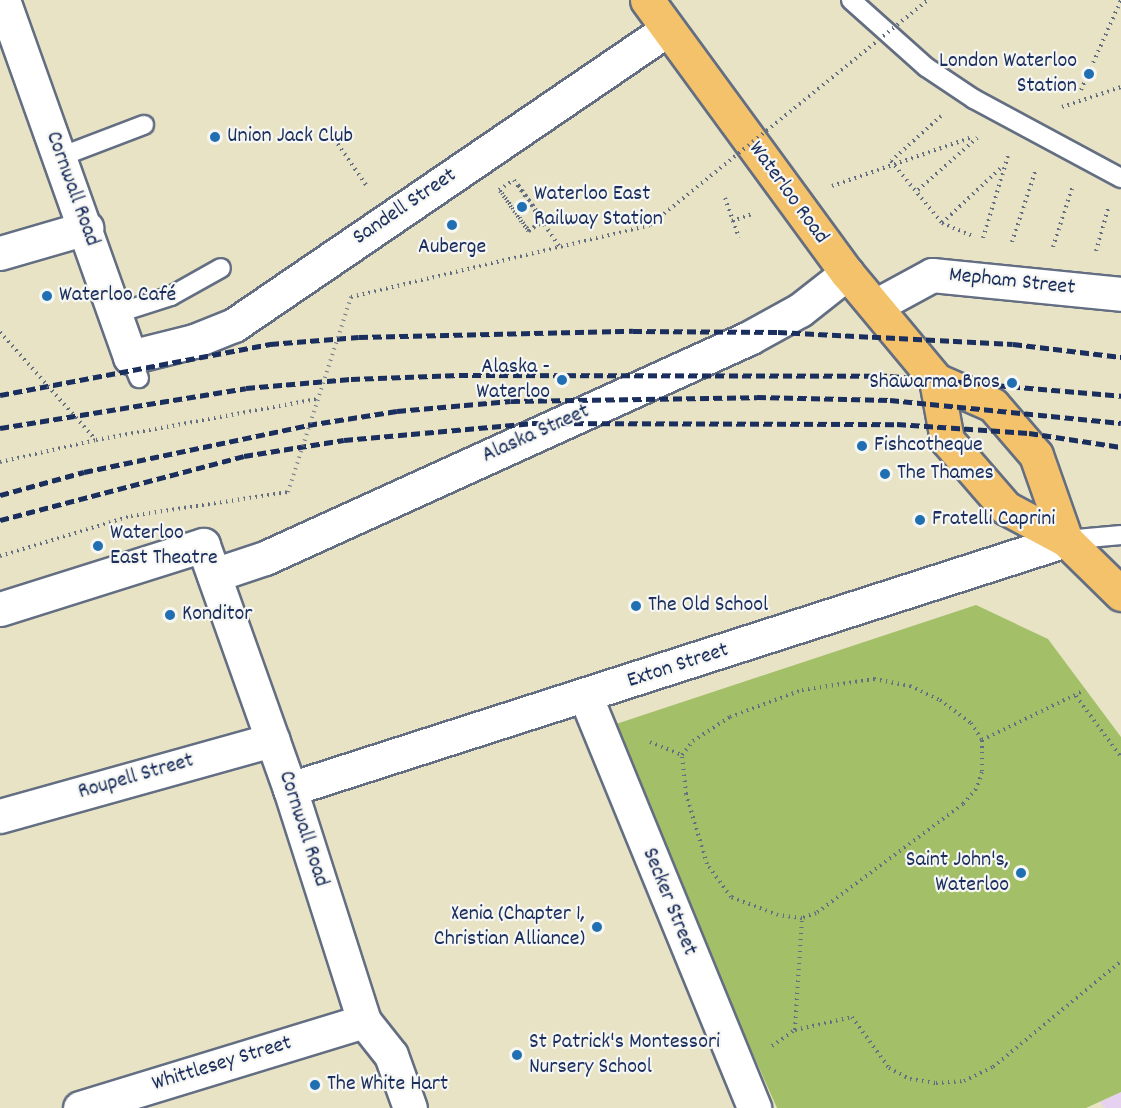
<!DOCTYPE html>
<meta charset="utf-8">
<style>
body{margin:0}
#map{position:relative;width:1121px;height:1108px;overflow:hidden;background:#e8e3c5;font-family:Dekko,sans-serif}
div>[style]{position:absolute}
[style*='--x']{left:calc(var(--x)*1px);top:calc(var(--y)*1px);width:calc(var(--w)*1px);rotate:calc(var(--a)*1deg)}
.built>*{inset:0;background:#e6d2f0}
.green>*{inset:0;background:#a3c068}
.path>*{height:4px;margin-top:-2px;transform-origin:0;background:repeating-linear-gradient(90deg,#636e82 0 1.5px,transparent 0 6px)}
.roads{filter:drop-shadow(2px 0 #636e82) drop-shadow(-2px 0 #636e82) drop-shadow(0 2px #636e82) drop-shadow(0 -2px #636e82)}
.lane>*{height:18px;margin:-9px;padding:0 9px;transform-origin:9px;border-radius:9px;background:#fff}
.street>*{height:33px;margin:-16.5px;padding:0 16.5px;transform-origin:16.5px;border-radius:16.5px;background:#fff}
.primary>*{height:33px;margin:-16.5px;padding:0 16.5px;transform-origin:16.5px;border-radius:16.5px;background:#f3c26a}
.rail>*{height:4.5px;margin-top:-2.25px;transform-origin:0;background:repeating-linear-gradient(90deg,#1b2f5e 0 9px,transparent 0 13.5px)}
.path-bridge>*{height:4px;margin-top:-2px;transform-origin:0;background:repeating-linear-gradient(90deg,#636e82 0 1.5px,transparent 0 6px)}
.dots>*{width:16px;height:16px;translate:-50% -50%;box-sizing:border-box;border:3px solid #f6f6f2;border-radius:50%}
span{translate:-50% -50%;white-space:nowrap;text-align:center;line-height:1.15;-webkit-text-stroke:4.5px #f6f6f2;paint-order:stroke}
.poi-label{font-size:22px;color:#1b2f5e}
.right{translate:-100% -50%;text-align:right}
.left{translate:0 -50%;text-align:left}
.street-label{font-size:22px;color:#1b2f5e}
</style>
<div id="map">
<div class="built">
<div style="clip-path:polygon(1121px 1092px,1121px 1108px,1105px 1108px,1100px 1102px)"></div>
</div>
<div class="green">
<div style="clip-path:polygon(976px 605px,1048px 639px,1121px 737px,1121px 1092px,1086px 1108px,777px 1108px,607px 727px)"></div>
</div>
<div class="path">
<div style="--x:1081;--y:90;--w:98;--a:-66"></div>
<div style="--x:1062;--y:107;--w:62;--a:-18.7"></div>
<div style="--x:941;--y:116;--w:67;--a:138"></div>
<div style="--x:891;--y:161;--w:80;--a:50.6"></div>
<div style="--x:942;--y:223;--w:34;--a:23"></div>
<div style="--x:331;--y:134;--w:62;--a:55.5"></div>
<div style="--x:832;--y:186;--w:149;--a:-19.2"></div>
<div style="--x:918;--y:190;--w:79;--a:-41.4"></div>
<div style="--x:500;--y:191;--w:49;--a:55"></div>
<div style="--x:528;--y:231;--w:19;--a:-32"></div>
<div style="--x:544;--y:221;--w:48;--a:-125.7"></div>
<div style="--x:502;--y:193;--w:47;--a:54.6"></div>
<div style="--x:529;--y:231;--w:18;--a:-38"></div>
<div style="--x:543;--y:220;--w:48;--a:-125.7"></div>
<div style="--x:725;--y:198;--w:42;--a:70.7"></div>
<div style="--x:732;--y:221;--w:21;--a:-19"></div>
<div style="--x:942;--y:223;--w:83;--a:-43.1"></div>
<div style="--x:983;--y:238;--w:86;--a:-73"></div>
<div style="--x:1012;--y:242;--w:77;--a:-71.8"></div>
<div style="--x:1053;--y:247;--w:62;--a:-72.1"></div>
<div style="--x:1096;--y:251;--w:44;--a:-74.1"></div>
<div style="--x:0;--y:462;--w:98;--a:-12.9"></div>
<div style="--x:0;--y:556;--w:137;--a:-17"></div>
<div style="--x:874;--y:679;--w:37;--a:11"></div>
<div style="--x:910;--y:686;--w:33;--a:25"></div>
<div style="--x:940;--y:700;--w:39;--a:37"></div>
<div style="--x:971;--y:723;--w:20;--a:57"></div>
<div style="--x:982;--y:740;--w:32;--a:90"></div>
<div style="--x:982;--y:772;--w:18;--a:109"></div>
<div style="--x:976;--y:789;--w:20;--a:131"></div>
<div style="--x:963;--y:804;--w:183;--a:143.4"></div>
<div style="--x:816;--y:913;--w:15;--a:160"></div>
<div style="--x:802;--y:918;--w:24;--a:-173"></div>
<div style="--x:778;--y:915;--w:50;--a:-159"></div>
<div style="--x:731;--y:897;--w:41;--a:-126"></div>
<div style="--x:707;--y:864;--w:73;--a:-106.7"></div>
<div style="--x:686;--y:794;--w:39;--a:-96"></div>
<div style="--x:682;--y:755;--w:18;--a:-52"></div>
<div style="--x:693;--y:741;--w:44;--a:-33"></div>
<div style="--x:730;--y:717;--w:77;--a:-20.6"></div>
<div style="--x:802;--y:690;--w:73;--a:-8.7"></div>
<div style="--x:1076;--y:696;--w:76;--a:53.6"></div>
<div style="--x:982;--y:740;--w:114;--a:-25.9"></div>
<div style="--x:650;--y:742;--w:35;--a:22"></div>
<div style="--x:795;--y:1030;--w:58;--a:-12.8"></div>
<div style="--x:852;--y:1017;--w:63;--a:54"></div>
<div style="--x:889;--y:1068;--w:24;--a:28"></div>
<div style="--x:910;--y:1079;--w:26;--a:9"></div>
<div style="--x:936;--y:1083;--w:28;--a:-4"></div>
<div style="--x:964;--y:1081;--w:32;--a:-26"></div>
<div style="--x:993;--y:1067;--w:166;--a:-39.6"></div>
<div style="--x:772;--y:1046;--w:28;--a:-35"></div>
<div style="--x:795;--y:1030;--w:112;--a:-86.4"></div>
</div>
<div class="roads">
<div class="lane">
<div style="--x:851;--y:0;--w:101;--a:41.8"></div>
<div style="--x:926;--y:67;--w:58;--a:33.7"></div>
<div style="--x:974;--y:99;--w:167;--a:28.3"></div>
<div style="--x:60;--y:157;--w:90;--a:-20.9"></div>
<div style="--x:115;--y:314;--w:59;--a:-17.8"></div>
<div style="--x:171;--y:296;--w:57;--a:-29.2"></div>
<div style="--x:130;--y:357;--w:23;--a:67"></div>
<div style="--x:1066;--y:540;--w:55;--a:-5.2"></div>
</div>
<div class="street">
<div style="--x:3;--y:0;--w:379;--a:70.4"></div>
<div style="--x:130;--y:357;--w:66;--a:-14"></div>
<div style="--x:194;--y:341;--w:43;--a:-21.8"></div>
<div style="--x:234;--y:325;--w:525;--a:-34.3"></div>
<div style="--x:0;--y:253;--w:90;--a:-16.2"></div>
<div style="--x:875;--y:306;--w:65;--a:-28.5"></div>
<div style="--x:932;--y:275;--w:190;--a:5.7"></div>
<div style="--x:214;--y:575;--w:54;--a:-18.4"></div>
<div style="--x:265;--y:558;--w:532;--a:-24.44"></div>
<div style="--x:749;--y:338;--w:58;--a:-28.8"></div>
<div style="--x:800;--y:310;--w:60;--a:-38.2"></div>
<div style="--x:0;--y:609;--w:213;--a:-17.5"></div>
<div style="--x:203;--y:545;--w:259;--a:70.4"></div>
<div style="--x:290;--y:789;--w:244;--a:72.3"></div>
<div style="--x:364;--y:1021;--w:43;--a:51.5"></div>
<div style="--x:391;--y:1055;--w:56;--a:70.3"></div>
<div style="--x:585;--y:695;--w:446;--a:67.7"></div>
<div style="--x:290;--y:789;--w:815;--a:-17.79"></div>
<div style="--x:0;--y:816;--w:283;--a:-15.6"></div>
<div style="--x:80;--y:1108;--w:297;--a:-17"></div>
</div>
<div class="primary">
<div style="--x:647;--y:0;--w:338;--a:53.8"></div>
<div style="--x:847;--y:273;--w:139;--a:50.2"></div>
<div style="--x:936;--y:380;--w:62;--a:23.7"></div>
<div style="--x:993;--y:405;--w:66;--a:49.3"></div>
<div style="--x:1036;--y:455;--w:90;--a:70.6"></div>
<div style="--x:936;--y:380;--w:61;--a:79.6"></div>
<div style="--x:947;--y:440;--w:90;--a:49.1"></div>
<div style="--x:1006;--y:508;--w:68;--a:28.1"></div>
<div style="--x:1066;--y:540;--w:77;--a:44.5"></div>
</div>
</div>
<div class="rail">
<div style="--x:0;--y:395;--w:275;--a:-10.7"></div>
<div style="--x:270;--y:344;--w:89;--a:-4.5"></div>
<div style="--x:359;--y:337;--w:274;--a:-1.3"></div>
<div style="--x:633;--y:331;--w:145;--a:0.4"></div>
<div style="--x:778;--y:332;--w:235;--a:2.9"></div>
<div style="--x:1013;--y:344;--w:109;--a:6.9"></div>
<div style="--x:0;--y:428;--w:249;--a:-9.2"></div>
<div style="--x:246;--y:388;--w:105;--a:-4.9"></div>
<div style="--x:351;--y:379;--w:108;--a:-2.1"></div>
<div style="--x:459;--y:375;--w:431;--a:0.1"></div>
<div style="--x:890;--y:376;--w:232;--a:4.9"></div>
<div style="--x:0;--y:495;--w:87;--a:-15.3"></div>
<div style="--x:84;--y:472;--w:229;--a:-11.8"></div>
<div style="--x:308;--y:425;--w:90;--a:-8.9"></div>
<div style="--x:397;--y:411;--w:114;--a:-5"></div>
<div style="--x:511;--y:401;--w:246;--a:-0.9"></div>
<div style="--x:757;--y:397;--w:133;--a:1.3"></div>
<div style="--x:890;--y:400;--w:232;--a:5.7"></div>
<div style="--x:0;--y:520;--w:252;--a:-14.7"></div>
<div style="--x:244;--y:456;--w:101;--a:-9.1"></div>
<div style="--x:344;--y:440;--w:191;--a:-5.1"></div>
<div style="--x:534;--y:423;--w:363;--a:0.2"></div>
<div style="--x:897;--y:424;--w:132;--a:3.9"></div>
<div style="--x:1029;--y:433;--w:93;--a:8.7"></div>
</div>
<div class="path-bridge">
<div style="--x:499;--y:190;--w:18;--a:-34"></div>
<div style="--x:514;--y:180;--w:83;--a:55.7"></div>
<div style="--x:0;--y:332;--w:144;--a:48.4"></div>
<div style="--x:96;--y:440;--w:226;--a:-10.5"></div>
<div style="--x:131;--y:516;--w:159;--a:-8.7"></div>
<div style="--x:288;--y:492;--w:205;--a:-72.1"></div>
<div style="--x:351;--y:297;--w:308;--a:-13.5"></div>
<div style="--x:650;--y:225;--w:358;--a:-39"></div>
</div>
<div class="dots">
<div style="left:1089px;top:74px;background:#1f6fb2"></div>
<div style="left:215px;top:137px;background:#1f6fb2"></div>
<div style="left:522px;top:207px;background:#1f6fb2"></div>
<div style="left:452px;top:225px;background:#1f6fb2"></div>
<div style="left:47px;top:296px;background:#1f6fb2"></div>
<div style="left:562px;top:380px;background:#1f6fb2"></div>
<div style="left:1012px;top:383px;background:#1f6fb2"></div>
<div style="left:862px;top:446px;background:#1f6fb2"></div>
<div style="left:885px;top:474px;background:#1f6fb2"></div>
<div style="left:920px;top:520px;background:#1f6fb2"></div>
<div style="left:98px;top:546px;background:#1f6fb2"></div>
<div style="left:636px;top:606px;background:#1f6fb2"></div>
<div style="left:170px;top:615px;background:#1f6fb2"></div>
<div style="left:1021px;top:873px;background:#1f6fb2"></div>
<div style="left:597px;top:927px;background:#1f6fb2"></div>
<div style="left:517px;top:1055px;background:#1f6fb2"></div>
<div style="left:315px;top:1085px;background:#1f6fb2"></div>
</div>
<div class="poi-label">
<span class="right" style="left:1077px;top:74px">London Waterloo<br>Station</span>
<span class="left" style="left:227px;top:137px">Union Jack Club</span>
<span class="left" style="left:534px;top:207px">Waterloo East<br>Railway Station</span>
<span style="left:452px;top:248px">Auberge</span>
<span class="left" style="left:59px;top:296px">Waterloo Café</span>
<span class="right" style="left:550px;top:380px">Alaska -<br>Waterloo</span>
<span class="right" style="left:1000px;top:383px">Shawarma Bros</span>
<span class="left" style="left:874px;top:446px">Fishcotheque</span>
<span class="left" style="left:897px;top:474px">The Thames</span>
<span class="left" style="left:932px;top:520px">Fratelli Caprini</span>
<span class="left" style="left:110px;top:546px">Waterloo<br>East Theatre</span>
<span class="left" style="left:648px;top:606px">The Old School</span>
<span class="left" style="left:182px;top:615px">Konditor</span>
<span class="right" style="left:1009px;top:873px">Saint John's,<br>Waterloo</span>
<span class="right" style="left:585px;top:927px">Xenia (Chapter 1,<br>Christian Alliance)</span>
<span class="left" style="left:529px;top:1055px">St Patrick's Montessori<br>Nursery School</span>
<span class="left" style="left:327px;top:1085px">The White Hart</span>
</div>
<div class="street-label">
<span style="left:72px;top:189px;rotate:70deg">Cornwall Road</span>
<span style="left:788px;top:193px;rotate:54deg">Waterloo Road</span>
<span style="left:405px;top:207px;rotate:-34deg">Sandell Street</span>
<span style="left:1012px;top:282px;rotate:6deg">Mepham Street</span>
<span style="left:536px;top:434px;rotate:-24deg">Alaska Street</span>
<span style="left:678px;top:666px;rotate:-18deg">Exton Street</span>
<span style="left:136px;top:777px;rotate:-16deg">Roupell Street</span>
<span style="left:303px;top:829px;rotate:72deg">Cornwall Road</span>
<span style="left:669px;top:902px;rotate:68deg">Secker Street</span>
<span style="left:222px;top:1064px;rotate:-17deg">Whittlesey Street</span>
</div>
</div>
